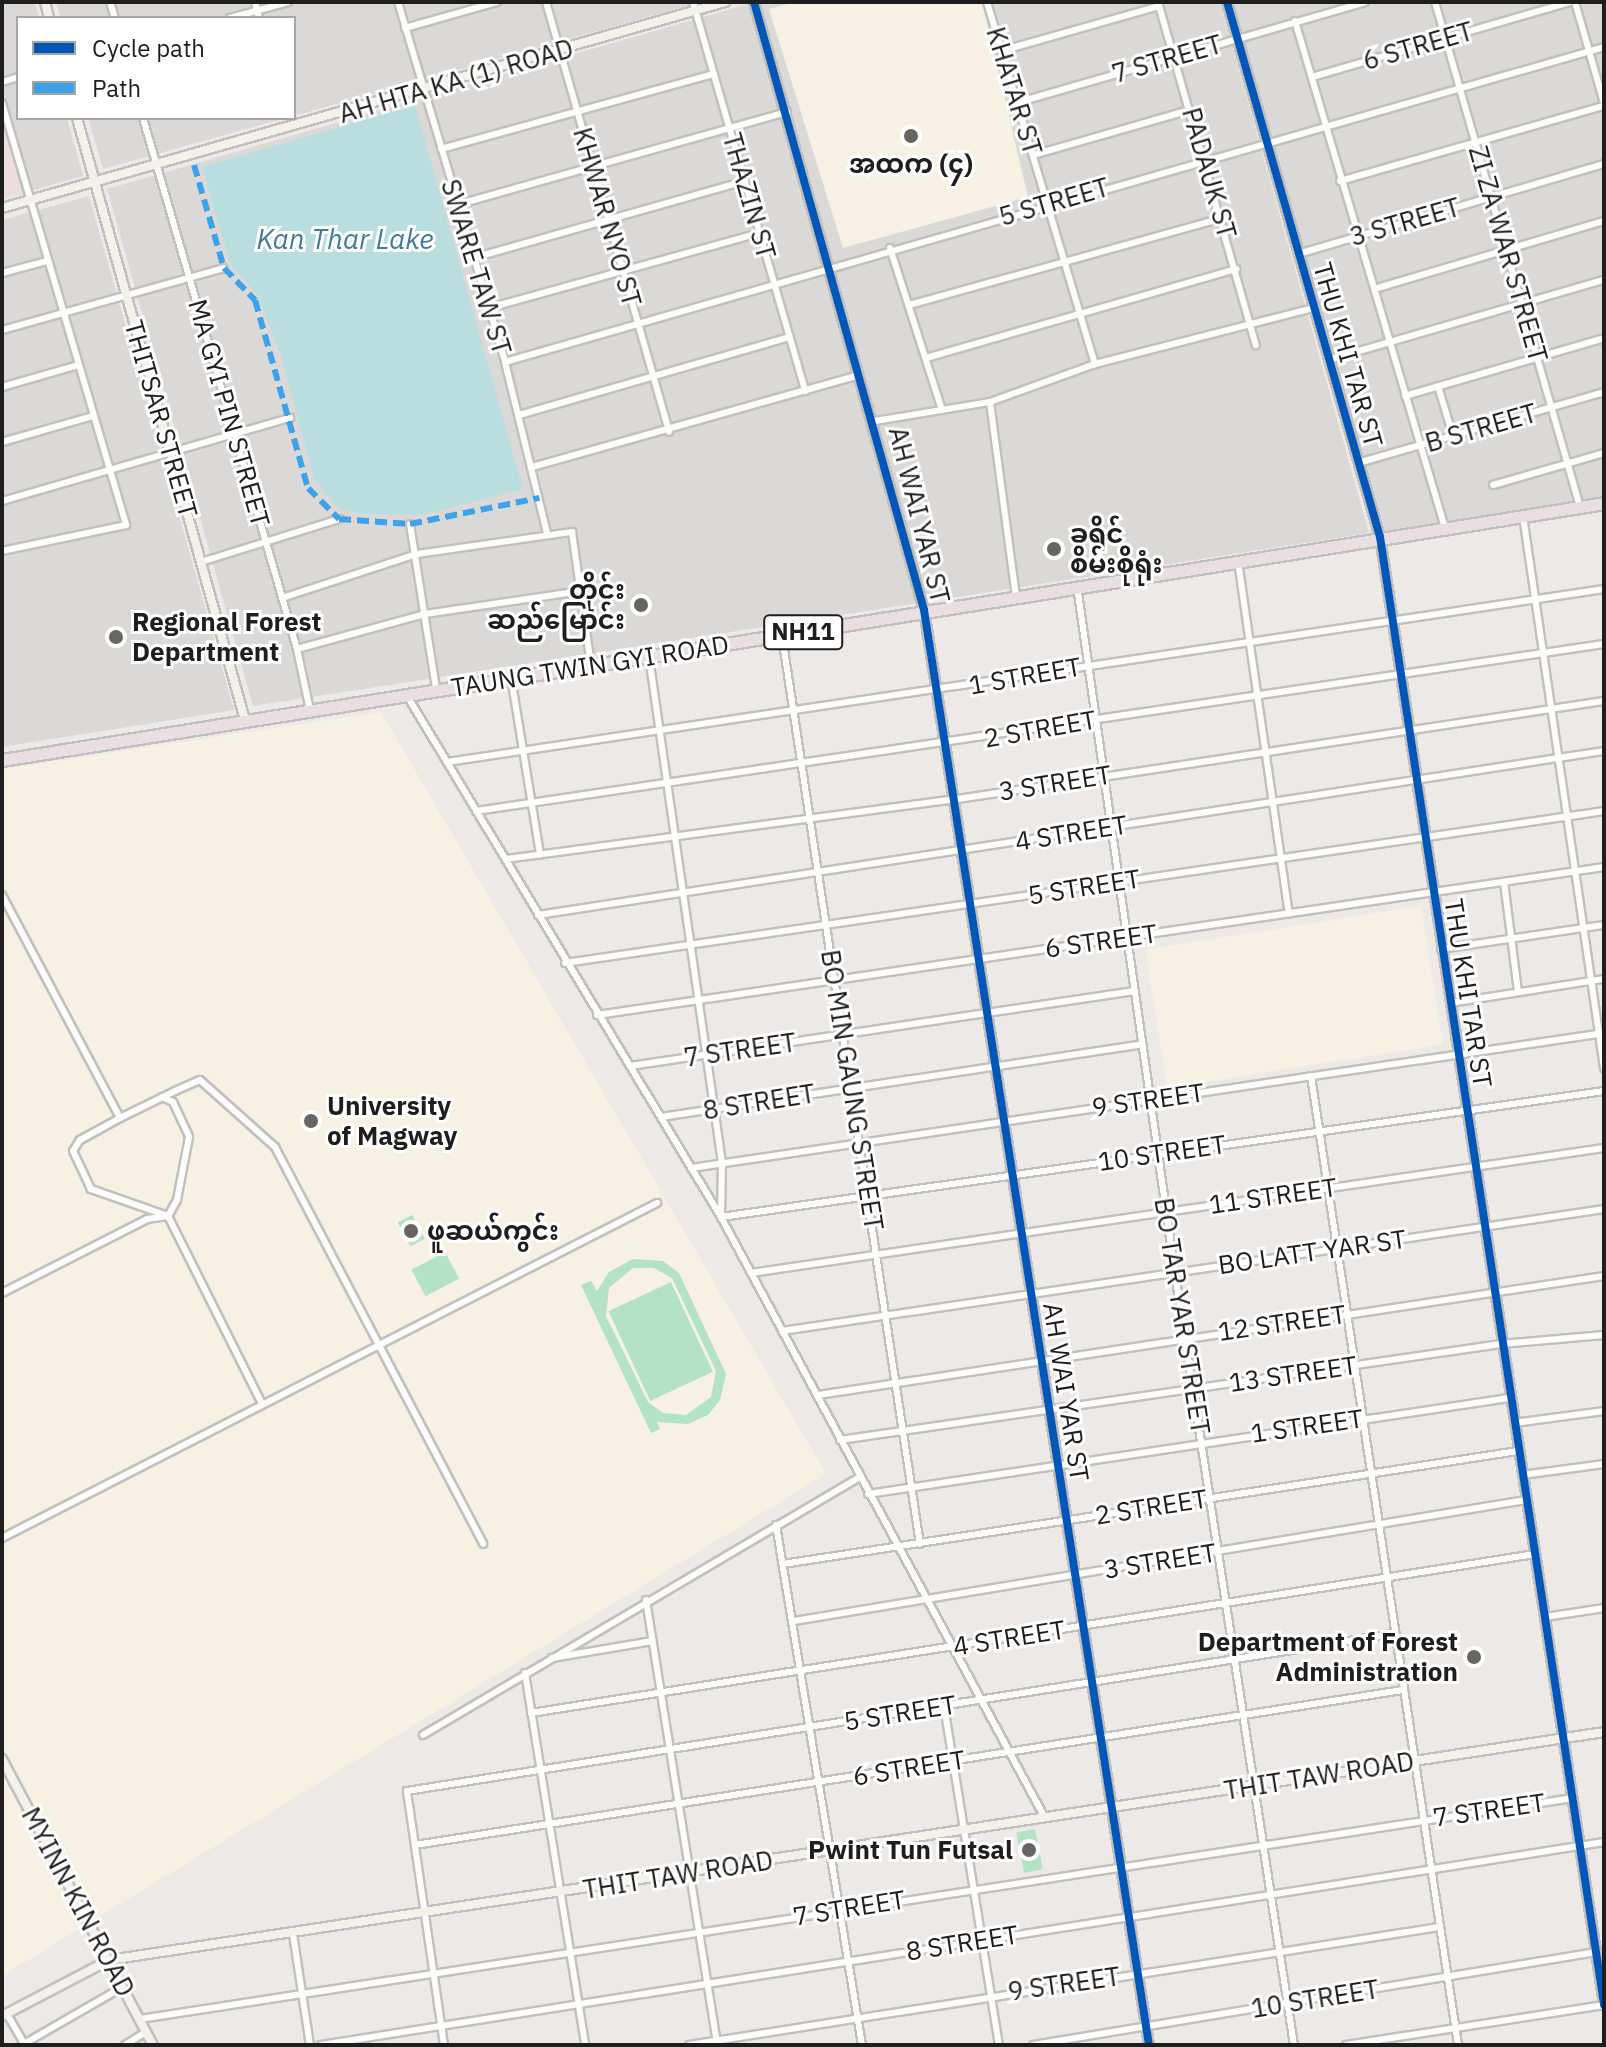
<!DOCTYPE html>
<meta charset="utf-8">
<style>
body{margin:0}
#map{position:relative;width:1606px;height:2047px;overflow:hidden;background:#ece9e7;font-family:"IBM Plex Sans","Noto Sans Myanmar",sans-serif}
div>[style]{position:absolute}
[style*='--x']{left:calc(var(--x)*1px);top:calc(var(--y)*1px);width:calc(var(--w)*1px);rotate:calc(var(--a)*1deg)}
.residential>*{inset:0;background:#dbd9d8}
.commercial>*{inset:0;background:#eeddde}
.education>*{inset:0;background:#f6f1e2;transform-origin:0 0}
.pitch>*{inset:0;background:#b3e2c5;transform-origin:0 0}
.water>*{inset:0;background:#badedf}
.roads{filter:drop-shadow(2px 0 #c2c0bf) drop-shadow(-2px 0 #c2c0bf) drop-shadow(0 2px #c2c0bf) drop-shadow(0 -2px #c2c0bf)}
.street>*{height:6px;margin:-3px;padding:0 3px;transform-origin:3px;border-radius:3px;background:#fcfcfb}
.secondary>*{height:8px;margin:-4px;padding:0 4px;transform-origin:4px;border-radius:4px;background:#f3f2ea}
.highway>*{height:11px;margin:-5.5px;padding:0 5.5px;transform-origin:5.5px;border-radius:5.5px;background:#e9dfe2}
.quiet>*{height:6px;margin-top:-3px;transform-origin:0;background:repeating-linear-gradient(90deg,#3da2ea 0 12px,transparent 0 18px)}
.cycleway>*{height:8px;margin:-4px;padding:0 4px;transform-origin:4px;border-radius:4px;background:#0057b8}
.dots>*{width:22px;height:22px;translate:-50% -50%;box-sizing:border-box;border:4px solid #fff;border-radius:50%}
span{translate:-50% -50%;white-space:nowrap;text-align:center;line-height:1.15;-webkit-text-stroke:6px #fff;paint-order:stroke}
.shield-label span{padding:2px 6px;background:#fff;border:2px solid;border-radius:6px;-webkit-text-stroke-width:0}
.shield-label{font-size:24px;color:#1e1e1e;font-weight:700}
.street-label{font-size:26px;color:#1e1e1e}
.poi-label{font-size:26px;color:#1e1e1e;font-weight:700}
.left{translate:0 -50%;text-align:left}
.right{translate:-100% -50%;text-align:right}
.water-label{font-size:28px;color:#437a95;font-style:italic}
.frame{position:absolute;inset:0;border:4px solid #1e1e1e;pointer-events:none}
.legend{position:absolute;left:16px;top:16px;width:280px;height:104px;box-sizing:border-box;background:#fff;border:2px solid #a5a5a5;margin:0;padding:10px 14px;list-style:none;font-size:24px;color:#1e1e1e}
.legend li{display:flex;align-items:center;gap:16px;height:40px}
.legend b{width:40px;border:2px solid #a5a5a5}
</style>
<div id="map">
<div class="residential">
<div style="clip-path:polygon(2px 2px,35px 2px,39px 18px,18px 18px,18px 118px,67px 118px,83px 176px,2px 199px)"></div>
<div style="clip-path:polygon(56px 2px,701px 2px,294px 116px,294px 18px,61px 18px)"></div>
<div style="clip-path:polygon(755px 2px,1220px 2px,1369px 533px,253px 706px,107px 189px)"></div>
<div style="clip-path:polygon(1231px 2px,1604px 2px,1604px 498px,1386px 532px)"></div>
<div style="clip-path:polygon(88px 118px,286px 118px,103px 169px)"></div>
<div style="clip-path:polygon(89px 196px,234px 710px,2px 747px,2px 220px)"></div>
</div>
<div class="commercial">
<div style="clip-path:polygon(2px 120px,23px 194px,2px 199px)"></div>
</div>
<div class="education">
<div style="clip-path:polygon(795px 2px,982px 2px,1028px 197px,843px 248px,769px 9px)"></div>
<div style="clip-path:polygon(381px 712px,826px 1474px,2px 1976px,2px 769px)"></div>
<div style="left:1421px;top:906px;width:140px;height:279px;rotate:81deg"></div>
</div>
<div class="pitch">
<div style="left:412px;top:1215px;width:27px;height:16px;rotate:62deg"></div>
<div style="left:445px;top:1252px;width:30px;height:38px;rotate:62deg"></div>
<div style="clip-path:polygon(evenodd,633px 1259px,663px 1261px,679px 1273px,726px 1374px,720px 1400px,708px 1415px,688px 1424px,657px 1422px,660px 1429px,651px 1433px,581px 1285px,591px 1281px,597px 1291px,609px 1272px,633px 1259px,633px 1268px,654px 1268px,672px 1278px,716px 1371px,711px 1397px,686px 1415px,663px 1413px,648px 1402px,606px 1316px,609px 1288px,633px 1268px)"></div>
<div style="left:671px;top:1282px;width:99px;height:69px;rotate:65deg"></div>
<div style="left:1035px;top:1829px;width:41px;height:19px;rotate:79deg"></div>
</div>
<div class="water">
<div style="clip-path:polygon(415px 105px,523px 489px,423px 515px,361px 514px,339px 509px,315px 481px,280px 353px,257px 294px,231px 266px,202px 167px)"></div>
</div>
<div class="roads">
<div class="street">
<div style="--x:110;--y:2;--w:17;--a:73"></div>
<div style="--x:255;--y:2;--w:16;--a:76"></div>
<div style="--x:398;--y:2;--w:376;--a:73.4"></div>
<div style="--x:505;--y:362;--w:176;--a:76.2"></div>
<div style="--x:546;--y:2;--w:447;--a:74"></div>
<div style="--x:693;--y:2;--w:405;--a:73.9"></div>
<div style="--x:987;--y:2;--w:378;--a:73.4"></div>
<div style="--x:1158;--y:2;--w:357;--a:74.1"></div>
<div style="--x:1435;--y:2;--w:525;--a:73.98"></div>
<div style="--x:1575;--y:2;--w:105;--a:74"></div>
<div style="--x:230;--y:18;--w:60;--a:-15.4"></div>
<div style="--x:1295;--y:21;--w:529;--a:73.52"></div>
<div style="--x:405;--y:28;--w:96;--a:-15.8"></div>
<div style="--x:1001;--y:51;--w:164;--a:-15.9"></div>
<div style="--x:1312;--y:77;--w:269;--a:-16.2"></div>
<div style="--x:2;--y:82;--w:17;--a:-17"></div>
<div style="--x:2;--y:103;--w:440;--a:73.6"></div>
<div style="--x:126;--y:525;--w:127;--a:168.2"></div>
<div style="--x:1016;--y:103;--w:363;--a:-16.1"></div>
<div style="--x:143;--y:118;--w:553;--a:73.83"></div>
<div style="--x:297;--y:649;--w:62;--a:78"></div>
<div style="--x:441;--y:149;--w:283;--a:-15.4"></div>
<div style="--x:1033;--y:155;--w:163;--a:-16"></div>
<div style="--x:1340;--y:181;--w:274;--a:-15.9"></div>
<div style="--x:456;--y:205;--w:344;--a:-15.7"></div>
<div style="--x:890;--y:248;--w:170;--a:72.2"></div>
<div style="--x:1298;--y:254;--w:319;--a:-16.4"></div>
<div style="--x:473;--y:258;--w:283;--a:-15.8"></div>
<div style="--x:2;--y:273;--w:47;--a:-14.9"></div>
<div style="--x:1374;--y:289;--w:240;--a:-16.5"></div>
<div style="--x:909;--y:305;--w:325;--a:-15.5"></div>
<div style="--x:489;--y:308;--w:280;--a:-15.5"></div>
<div style="--x:2;--y:330;--w:230;--a:-15.6"></div>
<div style="--x:926;--y:358;--w:323;--a:-16"></div>
<div style="--x:1328;--y:360;--w:287;--a:-16.2"></div>
<div style="--x:505;--y:362;--w:1143;--a:-15.99"></div>
<div style="--x:1438;--y:386;--w:52;--a:73.3"></div>
<div style="--x:2;--y:387;--w:79;--a:-16.1"></div>
<div style="--x:1405;--y:396;--w:207;--a:-16.2"></div>
<div style="--x:990;--y:402;--w:196;--a:82.4"></div>
<div style="--x:519;--y:415;--w:282;--a:-16.1"></div>
<div style="--x:875;--y:421;--w:117;--a:-9.4"></div>
<div style="--x:990;--y:402;--w:112;--a:-19.9"></div>
<div style="--x:1095;--y:364;--w:225;--a:-14.4"></div>
<div style="--x:2;--y:442;--w:95;--a:-15.9"></div>
<div style="--x:1358;--y:463;--w:256;--a:-16.1"></div>
<div style="--x:532;--y:467;--w:340;--a:-15.7"></div>
<div style="--x:1493;--y:485;--w:116;--a:-16.1"></div>
<div style="--x:2;--y:501;--w:300;--a:-16.1"></div>
<div style="--x:1523;--y:516;--w:558;--a:81.65"></div>
<div style="--x:410;--y:524;--w:167;--a:81"></div>
<div style="--x:1238;--y:561;--w:356;--a:81.8"></div>
<div style="--x:201;--y:562;--w:145;--a:-17.3"></div>
<div style="--x:1077;--y:586;--w:694;--a:81.88"></div>
<div style="--x:1175;--y:1273;--w:781;--a:81.24"></div>
<div style="--x:282;--y:598;--w:142;--a:-18.1"></div>
<div style="--x:417;--y:554;--w:157;--a:-8.1"></div>
<div style="--x:572;--y:532;--w:135;--a:81.9"></div>
<div style="--x:782;--y:636;--w:918;--a:81.36"></div>
<div style="--x:297;--y:649;--w:133;--a:-15.3"></div>
<div style="--x:425;--y:614;--w:158;--a:-8.4"></div>
<div style="--x:649;--y:657;--w:511;--a:81.79"></div>
<div style="--x:722;--y:1163;--w:54;--a:91.1"></div>
<div style="--x:721;--y:1217;--w:683;--a:61.67"></div>
<div style="--x:511;--y:677;--w:180;--a:80.7"></div>
<div style="--x:406;--y:694;--w:611;--a:58.94"></div>
<div style="--x:721;--y:1217;--w:892;--a:-8.12"></div>
<div style="--x:447;--y:762;--w:1170;--a:-8.5"></div>
<div style="--x:476;--y:811;--w:1140;--a:-8.42"></div>
<div style="--x:506;--y:859;--w:449;--a:-7.6"></div>
<div style="--x:951;--y:800;--w:660;--a:-8.62"></div>
<div style="--x:1504;--y:882;--w:111;--a:82.7"></div>
<div style="--x:2;--y:895;--w:252;--a:62.1"></div>
<div style="--x:538;--y:915;--w:1079;--a:-8.75"></div>
<div style="--x:1441;--y:949;--w:165;--a:-8.4"></div>
<div style="--x:565;--y:963;--w:1050;--a:-8.32"></div>
<div style="--x:1450;--y:1003;--w:156;--a:-8.9"></div>
<div style="--x:597;--y:1015;--w:1018;--a:-8.36"></div>
<div style="--x:630;--y:1066;--w:510;--a:-8.46"></div>
<div style="--x:1311;--y:1076;--w:980;--a:81.37"></div>
<div style="--x:162;--y:1097;--w:12;--a:24"></div>
<div style="--x:173;--y:1102;--w:38;--a:65"></div>
<div style="--x:189;--y:1137;--w:64;--a:100.8"></div>
<div style="--x:177;--y:1200;--w:18;--a:119"></div>
<div style="--x:168;--y:1216;--w:82;--a:-160.7"></div>
<div style="--x:91;--y:1189;--w:42;--a:-115.3"></div>
<div style="--x:73;--y:1151;--w:13;--a:-58"></div>
<div style="--x:80;--y:1140;--w:46;--a:-28.8"></div>
<div style="--x:120;--y:1118;--w:61;--a:-26.1"></div>
<div style="--x:175;--y:1091;--w:27;--a:-24"></div>
<div style="--x:200;--y:1080;--w:101;--a:41.8"></div>
<div style="--x:275;--y:1147;--w:448;--a:62.3"></div>
<div style="--x:661;--y:1117;--w:487;--a:-8.6"></div>
<div style="--x:691;--y:1168;--w:923;--a:-8.41"></div>
<div style="--x:751;--y:1273;--w:862;--a:-8.34"></div>
<div style="--x:2;--y:1293;--w:163;--a:-27"></div>
<div style="--x:147;--y:1219;--w:21;--a:-8"></div>
<div style="--x:168;--y:1216;--w:210;--a:63.4"></div>
<div style="--x:782;--y:1331;--w:831;--a:-8.44"></div>
<div style="--x:818;--y:1395;--w:795;--a:-8.61"></div>
<div style="--x:1514;--y:1423;--w:91;--a:-7.6"></div>
<div style="--x:840;--y:1440;--w:668;--a:-8.26"></div>
<div style="--x:1501;--y:1344;--w:103;--a:-5"></div>
<div style="--x:1522;--y:1475;--w:83;--a:-7.6"></div>
<div style="--x:868;--y:1494;--w:648;--a:-8.52"></div>
<div style="--x:776;--y:1525;--w:527;--a:80.61"></div>
<div style="--x:2;--y:1538;--w:736;--a:-27.09"></div>
<div style="--x:783;--y:1564;--w:744;--a:-8.74"></div>
<div style="--x:646;--y:1600;--w:451;--a:80.9"></div>
<div style="--x:1545;--y:1617;--w:60;--a:-8.7"></div>
<div style="--x:794;--y:1621;--w:742;--a:-9.39"></div>
<div style="--x:552;--y:1658;--w:102;--a:-9.6"></div>
<div style="--x:525;--y:1673;--w:377;--a:80.8"></div>
<div style="--x:944;--y:1706;--w:343;--a:80.8"></div>
<div style="--x:531;--y:1713;--w:1017;--a:-9"></div>
<div style="--x:423;--y:1735;--w:505;--a:-30.57"></div>
<div style="--x:415;--y:1845;--w:1000;--a:-8.92"></div>
<div style="--x:293;--y:1934;--w:112;--a:81.3"></div>
<div style="--x:7;--y:2014;--w:36;--a:60"></div>
<div style="--x:22;--y:2045;--w:116;--a:-29.9"></div>
<div style="--x:125;--y:2045;--w:25;--a:-32"></div>
<div style="--x:146;--y:2032;--w:14;--a:-115"></div>
<div style="--x:140;--y:2019;--w:1450;--a:-8.77"></div>
<div style="--x:321;--y:2045;--w:1299;--a:-8.99"></div>
<div style="--x:444;--y:2045;--w:257;--a:-98.3"></div>
<div style="--x:407;--y:1791;--w:998;--a:-9.05"></div>
<div style="--x:689;--y:2045;--w:759;--a:-8.94"></div>
<div style="--x:1033;--y:2045;--w:571;--a:-9.38"></div>
<div style="--x:1346;--y:2045;--w:261;--a:-8.8"></div>
</div>
<div class="secondary">
<div style="--x:45;--y:2;--w:16;--a:76"></div>
<div style="--x:754;--y:2;--w:631;--a:74.38"></div>
<div style="--x:924;--y:610;--w:1453;--a:81.09"></div>
<div style="--x:1227;--y:2;--w:556;--a:74.04"></div>
<div style="--x:1380;--y:537;--w:1485;--a:81.32"></div>
<div style="--x:77;--y:118;--w:625;--a:74.41"></div>
<div style="--x:2;--y:208;--w:752;--a:-15.9"></div>
<div style="--x:2;--y:1759;--w:323;--a:62.2"></div>
<div style="--x:2;--y:2016;--w:121;--a:-27.6"></div>
<div style="--x:109;--y:1960;--w:1512;--a:-8.67"></div>
</div>
<div class="highway">
<div style="--x:2;--y:760;--w:1622;--a:-9.11"></div>
</div>
</div>
<div class="quiet">
<div style="--x:194;--y:165;--w:107;--a:73.8"></div>
<div style="--x:224;--y:268;--w:45;--a:45.9"></div>
<div style="--x:255;--y:300;--w:195;--a:74.3"></div>
<div style="--x:308;--y:488;--w:44;--a:45"></div>
<div style="--x:339;--y:519;--w:71;--a:4"></div>
<div style="--x:410;--y:524;--w:132;--a:-11.4"></div>
</div>
<div class="cycleway">
<div style="--x:754;--y:2;--w:631;--a:74.38"></div>
<div style="--x:924;--y:610;--w:1453;--a:81.09"></div>
<div style="--x:1227;--y:2;--w:556;--a:74.04"></div>
<div style="--x:1380;--y:537;--w:1485;--a:81.32"></div>
</div>
<div class="dots">
<div style="left:911px;top:136px;background:#666564"></div>
<div style="left:1054px;top:549px;background:#666564"></div>
<div style="left:641px;top:605px;background:#666564"></div>
<div style="left:116px;top:637px;background:#666564"></div>
<div style="left:311px;top:1121px;background:#666564"></div>
<div style="left:411px;top:1231px;background:#666564"></div>
<div style="left:1474px;top:1657px;background:#666564"></div>
<div style="left:1029px;top:1850px;background:#666564"></div>
</div>
<div class="shield-label">
<span style="left:803px;top:632px">NH11</span>
</div>
<div class="street-label">
<span style="left:1418px;top:46px;rotate:-16deg">6 STREET</span>
<span style="left:1167px;top:59px;rotate:-16deg">7 STREET</span>
<span style="left:456px;top:81px;rotate:-16deg">AH HTA KA (1) ROAD</span>
<span style="left:1014px;top:91px;rotate:73deg">KHATAR ST</span>
<span style="left:1209px;top:173px;rotate:74deg">PADAUK ST</span>
<span style="left:749px;top:196px;rotate:74deg">THAZIN ST</span>
<span style="left:1054px;top:202px;rotate:-16deg">5 STREET</span>
<span style="left:607px;top:217px;rotate:74deg">KHWAR NYO ST</span>
<span style="left:1405px;top:222px;rotate:-16deg">3 STREET</span>
<span style="left:1508px;top:254px;rotate:74deg">ZI ZA WAR STREET</span>
<span style="left:476px;top:267px;rotate:73deg">SWARE TAW ST</span>
<span style="left:1348px;top:355px;rotate:74deg">THU KHI TAR ST</span>
<span style="left:229px;top:413px;rotate:74deg">MA GYI PIN STREET</span>
<span style="left:161px;top:419px;rotate:74deg">THITSAR STREET</span>
<span style="left:1481px;top:428px;rotate:-16deg">B STREET</span>
<span style="left:919px;top:515px;rotate:76deg">AH WAI YAR ST</span>
<span style="left:590px;top:666px;rotate:-9deg">TAUNG TWIN GYI ROAD</span>
<span style="left:1025px;top:676px;rotate:-10deg">1 STREET</span>
<span style="left:1040px;top:729px;rotate:-10deg">2 STREET</span>
<span style="left:1055px;top:783px;rotate:-9deg">3 STREET</span>
<span style="left:1071px;top:833px;rotate:-9deg">4 STREET</span>
<span style="left:1084px;top:887px;rotate:-9deg">5 STREET</span>
<span style="left:1101px;top:941px;rotate:-8deg">6 STREET</span>
<span style="left:1468px;top:993px;rotate:81deg">THU KHI TAR ST</span>
<span style="left:740px;top:1050px;rotate:-8deg">7 STREET</span>
<span style="left:852px;top:1090px;rotate:81deg">BO MIN GAUNG STREET</span>
<span style="left:1148px;top:1100px;rotate:-8deg">9 STREET</span>
<span style="left:759px;top:1102px;rotate:-9deg">8 STREET</span>
<span style="left:1162px;top:1153px;rotate:-8deg">10 STREET</span>
<span style="left:1273px;top:1196px;rotate:-8deg">11 STREET</span>
<span style="left:1312px;top:1252px;rotate:-8deg">BO LATT YAR ST</span>
<span style="left:1182px;top:1316px;rotate:81deg">BO TAR YAR STREET</span>
<span style="left:1282px;top:1323px;rotate:-8deg">12 STREET</span>
<span style="left:1293px;top:1374px;rotate:-8deg">13 STREET</span>
<span style="left:1066px;top:1392px;rotate:81deg">AH WAI YAR ST</span>
<span style="left:1307px;top:1426px;rotate:-8deg">1 STREET</span>
<span style="left:1151px;top:1507px;rotate:-9deg">2 STREET</span>
<span style="left:1160px;top:1561px;rotate:-9deg">3 STREET</span>
<span style="left:1009px;top:1638px;rotate:-9deg">4 STREET</span>
<span style="left:900px;top:1713px;rotate:-9deg">5 STREET</span>
<span style="left:909px;top:1768px;rotate:-9deg">6 STREET</span>
<span style="left:1319px;top:1776px;rotate:-9deg">THIT TAW ROAD</span>
<span style="left:1489px;top:1810px;rotate:-8deg">7 STREET</span>
<span style="left:678px;top:1875px;rotate:-9deg">THIT TAW ROAD</span>
<span style="left:78px;top:1902px;rotate:62deg">MYINN KIN ROAD</span>
<span style="left:849px;top:1908px;rotate:-9deg">7 STREET</span>
<span style="left:962px;top:1943px;rotate:-9deg">8 STREET</span>
<span style="left:1064px;top:1984px;rotate:-8deg">9 STREET</span>
<span style="left:1315px;top:1999px;rotate:-9deg">10 STREET</span>
</div>
<div class="poi-label">
<span style="left:911px;top:164px">အထက (၄)</span>
<span class="left" style="left:1070px;top:549px">ခရိုင်<br>စိမ်းစိုရုံး</span>
<span class="right" style="left:625px;top:605px">တိုင်း<br>ဆည်မြောင်း</span>
<span class="left" style="left:132px;top:637px">Regional Forest<br>Department</span>
<span class="left" style="left:327px;top:1121px">University<br>of Magway</span>
<span class="left" style="left:427px;top:1231px">ဖူဆယ်ကွင်း</span>
<span class="right" style="left:1458px;top:1657px">Department of Forest<br>Administration</span>
<span class="right" style="left:1013px;top:1850px">Pwint Tun Futsal</span>
</div>
<div class="water-label">
<span style="left:345px;top:239px">Kan Thar Lake</span>
</div>
<div class="frame"></div>
<ul class="legend">
<li><b style="height:10px;background:#0057b8"></b>Cycle path</li>
<li><b style="height:10px;background:#3da2ea"></b>Path</li>
</ul>
</div>
